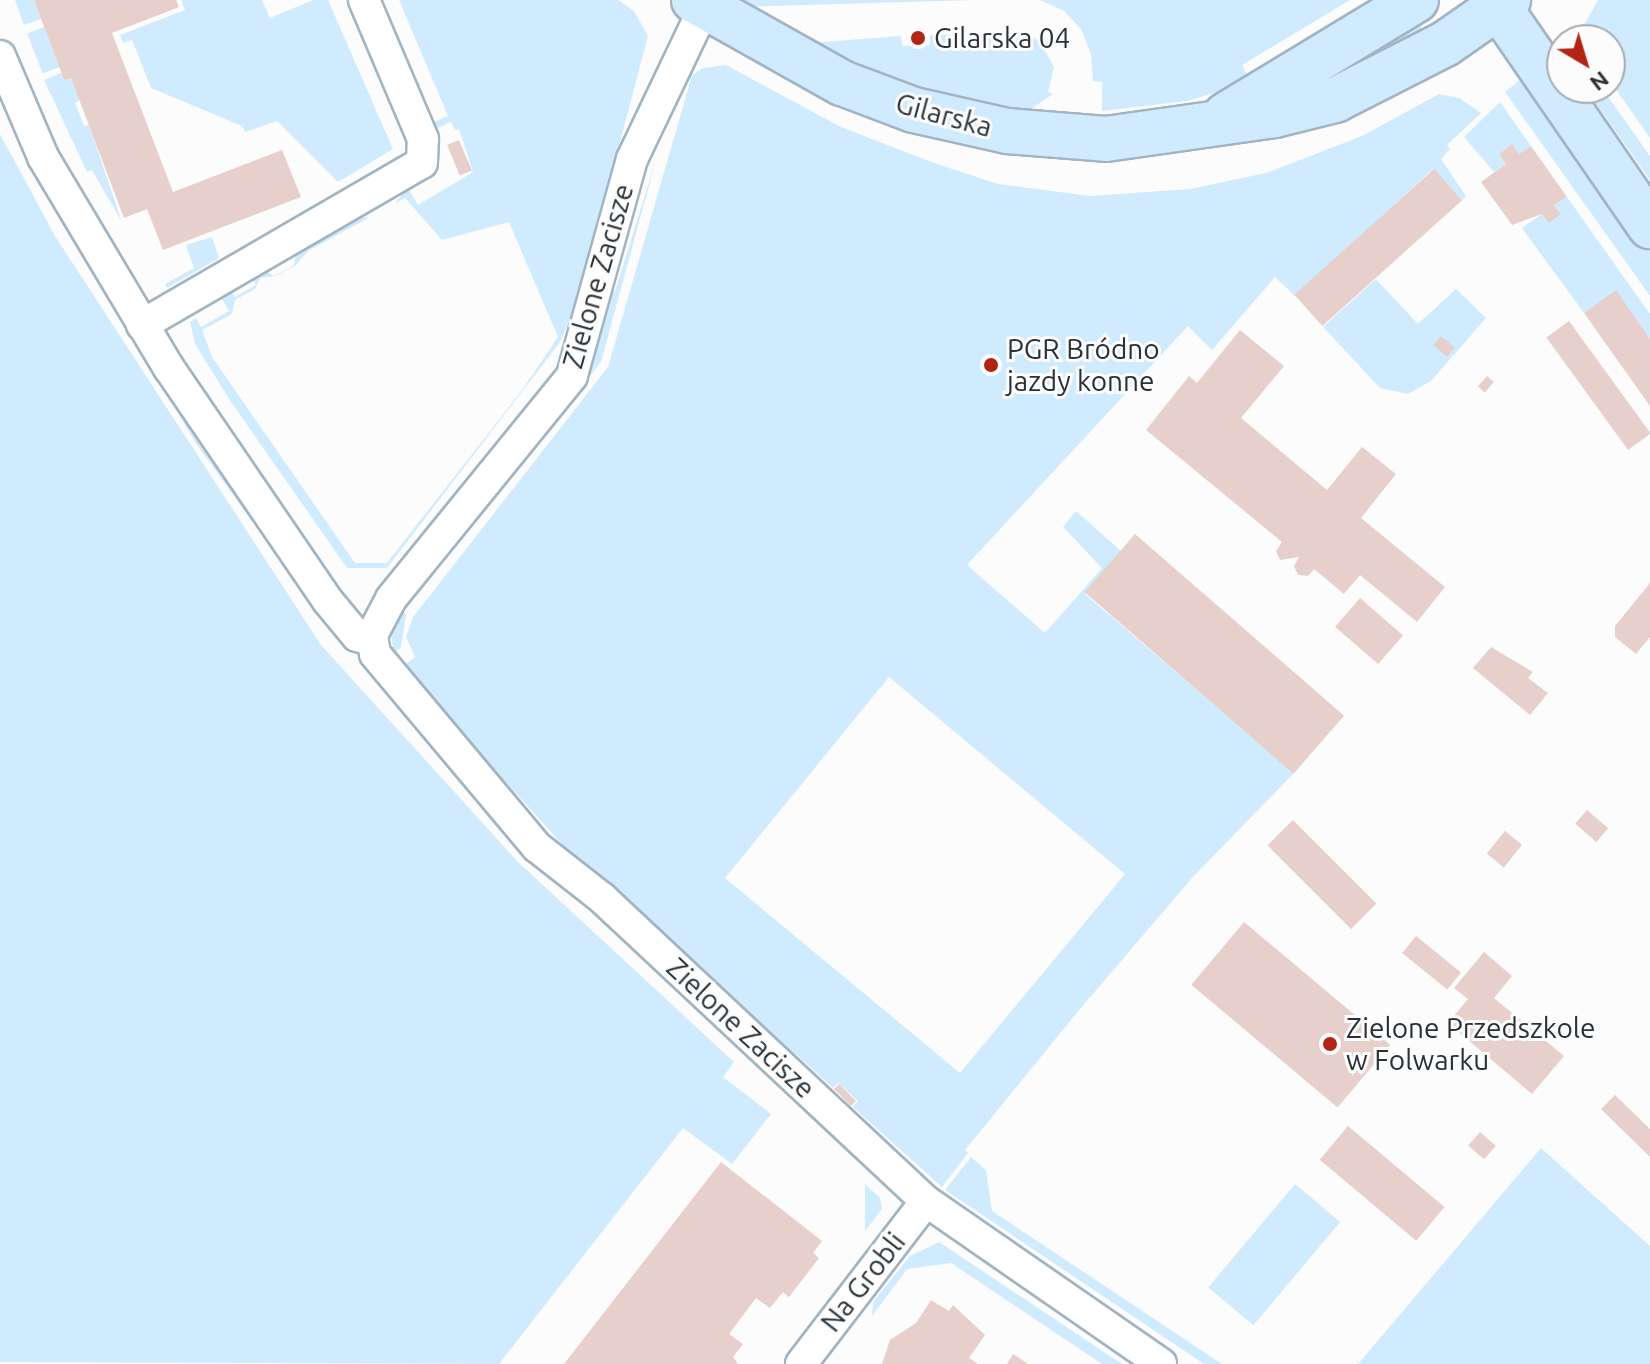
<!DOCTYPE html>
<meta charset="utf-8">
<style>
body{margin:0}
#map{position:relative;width:1650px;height:1364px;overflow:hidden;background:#fcfcfc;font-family:Ubuntu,sans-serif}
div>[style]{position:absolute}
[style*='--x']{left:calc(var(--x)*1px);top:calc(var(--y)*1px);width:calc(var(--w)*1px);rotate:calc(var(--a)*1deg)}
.green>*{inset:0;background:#d1ebfe;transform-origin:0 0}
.building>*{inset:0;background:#e7cfcb;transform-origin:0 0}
.roads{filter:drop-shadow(2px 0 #a2b4c2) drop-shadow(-2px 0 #a2b4c2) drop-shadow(0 2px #a2b4c2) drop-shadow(0 -2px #a2b4c2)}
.street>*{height:30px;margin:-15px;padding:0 15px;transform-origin:15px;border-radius:15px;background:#fff}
.secondary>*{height:44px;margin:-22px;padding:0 22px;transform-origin:22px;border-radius:22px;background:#d0ebfd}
.dots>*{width:22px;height:22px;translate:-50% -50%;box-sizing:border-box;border:4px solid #fcfcfc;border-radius:50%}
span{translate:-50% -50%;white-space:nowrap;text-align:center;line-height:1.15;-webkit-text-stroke:6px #fcfcfc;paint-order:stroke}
.poi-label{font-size:28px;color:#2a3136}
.left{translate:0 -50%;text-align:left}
.street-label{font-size:28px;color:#2a3136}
.north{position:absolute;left:1546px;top:24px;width:80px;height:80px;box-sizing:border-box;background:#fcfcfc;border:2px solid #a8abad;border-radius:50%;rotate:142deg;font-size:22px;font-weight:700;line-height:32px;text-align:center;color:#2a3136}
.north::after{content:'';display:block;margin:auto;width:28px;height:36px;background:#b22413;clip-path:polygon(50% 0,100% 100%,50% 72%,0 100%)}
</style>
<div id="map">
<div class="green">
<div style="clip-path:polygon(15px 0,34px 0,41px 19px,24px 25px)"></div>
<div style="clip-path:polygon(181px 0,262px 0,270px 18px,313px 0,328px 0,393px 149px,338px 182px,277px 121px,245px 132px,242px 126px,151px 88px,132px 40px,123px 43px,120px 35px,185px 10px)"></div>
<div style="clip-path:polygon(399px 0,618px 0,634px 11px,648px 36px,578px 302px,560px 342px,387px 568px,347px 568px,231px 402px,195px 344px,190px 322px,196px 318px,201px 327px,229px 311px,219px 294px,229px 288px,235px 297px,256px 285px,251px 276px,265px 270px,274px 276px,294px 265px,297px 250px,353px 219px,370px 217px,308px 251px,296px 265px,275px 276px,260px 278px,255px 289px,235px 300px,232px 314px,202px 330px,212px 357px,355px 563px,387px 563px,523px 389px,558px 337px,509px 222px,442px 240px,405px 198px,395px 203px,408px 188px,418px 205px,473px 172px,459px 129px,455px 130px,451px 122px,435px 129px,432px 123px,448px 116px)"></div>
<div style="clip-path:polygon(728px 0,975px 0,740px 7px)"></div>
<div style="clip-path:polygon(1040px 0,1350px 0,1242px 65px,1247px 75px,1221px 91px,1187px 101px,1102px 111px,1102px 82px,1093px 81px,1091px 54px,1081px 29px,1064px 11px)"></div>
<div style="clip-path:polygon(1598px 0,1650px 0,1650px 138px,1610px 81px,1610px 40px,1578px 36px)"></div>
<div style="clip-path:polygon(1416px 18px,1427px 38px,1367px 71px,1302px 88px)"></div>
<div style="left:44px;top:27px;width:43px;height:18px;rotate:69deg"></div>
<div style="clip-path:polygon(1022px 32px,1040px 41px,1054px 67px,1048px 92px,1053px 94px,1025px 113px,893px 85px,809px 43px,901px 36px,902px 46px,930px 45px,930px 35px)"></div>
<div style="clip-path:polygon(evenodd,726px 65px,841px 127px,934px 163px,998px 184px,1090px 196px,1190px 189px,1266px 173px,1362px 136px,1439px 94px,1459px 98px,1481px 113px,1447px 145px,1450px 149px,1441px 159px,1466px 196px,1462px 200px,1433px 169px,1295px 296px,1275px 277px,1212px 350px,1188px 326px,967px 565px,1045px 633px,1102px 568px,1063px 527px,1076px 511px,1121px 551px,1085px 594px,1294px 773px,1192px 878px,1075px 1015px,965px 1150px,968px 1153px,942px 1187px,853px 1107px,858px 1101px,838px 1083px,833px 1088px,796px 1054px,789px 1061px,579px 863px,402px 667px,415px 657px,406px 637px,413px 617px,608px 367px,692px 75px,703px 68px,726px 65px,889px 677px,1125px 874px,960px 1073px,725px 878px,889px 677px)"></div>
<div style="clip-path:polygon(61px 73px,64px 80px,71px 78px,80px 100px,75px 103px,84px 126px,89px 125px,122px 222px,92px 170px,87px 172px,44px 80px)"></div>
<div style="clip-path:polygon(1525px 76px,1650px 252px,1650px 296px,1505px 92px)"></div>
<div style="clip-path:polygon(1585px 88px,1602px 88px,1650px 156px,1650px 180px)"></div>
<div style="clip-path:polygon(1500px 102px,1531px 146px,1519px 154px,1511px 145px,1499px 154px,1506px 164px,1494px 172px,1464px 137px)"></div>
<div style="clip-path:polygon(0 134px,55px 236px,321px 645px,518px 862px,734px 1062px,723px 1077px,771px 1114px,732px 1164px,683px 1128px,499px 1364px,0 1362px)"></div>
<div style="clip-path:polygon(656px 160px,601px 362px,415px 597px,410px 593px,568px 393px,607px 295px,615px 291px)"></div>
<div style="clip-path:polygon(1567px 197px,1650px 314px,1650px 339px,1616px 291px,1584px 313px,1522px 228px,1542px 214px,1549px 223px,1561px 214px,1554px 205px)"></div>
<div style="clip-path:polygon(212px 237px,219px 258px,167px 288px,165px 284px,194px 268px,186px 245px)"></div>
<div style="clip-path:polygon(1376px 279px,1418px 324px,1456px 289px,1486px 318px,1431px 381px,1408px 394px,1380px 388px,1323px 327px)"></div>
<div style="clip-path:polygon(147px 360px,197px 441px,312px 604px,195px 442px)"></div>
<div style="clip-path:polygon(400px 606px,406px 615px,401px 647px,394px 654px,390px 627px)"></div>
<div style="clip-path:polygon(1541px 1148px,1650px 1246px,1650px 1364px,1358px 1364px)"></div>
<div style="clip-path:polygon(971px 1157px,986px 1170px,992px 1211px,1222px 1364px,1204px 1364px,945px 1190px)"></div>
<div style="clip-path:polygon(865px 1184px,880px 1198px,882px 1209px,865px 1231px)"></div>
<div style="left:1295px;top:1184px;width:59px;height:135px;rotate:40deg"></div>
<div style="clip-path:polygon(939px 1242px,1122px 1364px,1102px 1364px,951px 1263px,907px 1269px,872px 1316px,873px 1302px,910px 1256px)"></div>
</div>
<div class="building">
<div style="clip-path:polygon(34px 0,176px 0,179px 7px,112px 33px,173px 192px,282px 150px,301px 197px,163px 250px,147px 209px,124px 218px,71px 78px,64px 80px)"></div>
<div style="left:459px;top:140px;width:33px;height:13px;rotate:67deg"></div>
<div style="clip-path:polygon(1512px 144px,1519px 154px,1531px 146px,1567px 197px,1554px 205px,1561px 214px,1549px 223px,1542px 214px,1512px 225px,1481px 182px,1506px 164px,1499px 154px)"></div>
<div style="left:1434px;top:169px;width:42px;height:188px;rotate:48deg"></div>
<div style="clip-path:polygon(1616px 290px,1650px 339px,1650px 406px,1584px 313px)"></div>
<div style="left:1569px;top:321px;width:139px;height:28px;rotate:54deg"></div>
<div style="clip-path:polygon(1240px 330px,1284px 366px,1241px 418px,1327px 490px,1362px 447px,1396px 474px,1361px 518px,1445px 587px,1417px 622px,1360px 575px,1344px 594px,1314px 569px,1308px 576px,1298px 575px,1294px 566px,1299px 557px,1280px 560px,1276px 551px,1282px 542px,1146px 430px,1189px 376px,1197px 383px)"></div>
<div style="left:1441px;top:336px;width:18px;height:12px;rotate:41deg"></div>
<div style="left:1487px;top:376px;width:9px;height:14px;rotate:41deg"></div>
<div style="left:1135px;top:534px;width:277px;height:77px;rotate:41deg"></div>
<div style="clip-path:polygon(1650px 583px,1650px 637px,1636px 654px,1615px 637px,1615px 626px)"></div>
<div style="left:1360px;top:598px;width:57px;height:38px;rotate:41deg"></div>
<div style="clip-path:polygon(1491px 647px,1533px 672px,1528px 678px,1548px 693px,1530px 715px,1473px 668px)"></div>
<div style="left:1587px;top:810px;width:28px;height:18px;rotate:41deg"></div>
<div style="left:1293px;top:820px;width:118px;height:36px;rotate:45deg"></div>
<div style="left:1505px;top:831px;width:22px;height:29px;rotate:39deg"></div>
<div style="left:1244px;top:922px;width:191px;height:82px;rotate:40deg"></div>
<div style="left:1416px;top:936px;width:58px;height:22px;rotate:39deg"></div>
<div style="clip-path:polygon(1484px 952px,1512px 976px,1494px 998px,1564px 1056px,1532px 1094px,1448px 1023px,1468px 999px,1454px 988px)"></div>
<div style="left:839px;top:1084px;width:24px;height:7px;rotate:45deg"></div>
<div style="clip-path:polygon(1615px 1095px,1650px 1129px,1650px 1157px,1601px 1109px)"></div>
<div style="left:1348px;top:1126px;width:126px;height:44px;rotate:40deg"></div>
<div style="left:1480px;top:1132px;width:21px;height:18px;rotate:41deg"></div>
<div style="clip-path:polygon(721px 1162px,822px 1241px,813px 1253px,819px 1258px,789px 1297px,783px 1292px,770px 1308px,756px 1298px,729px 1334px,743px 1344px,733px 1357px,738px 1364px,564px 1364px)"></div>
<div style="clip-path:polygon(931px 1300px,949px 1311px,953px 1305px,985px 1335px,969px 1358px,978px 1364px,882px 1364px,890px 1340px,916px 1323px)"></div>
<div style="clip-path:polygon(1013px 1354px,1028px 1364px,1007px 1364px)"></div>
</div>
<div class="roads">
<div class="street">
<div style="--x:705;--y:6;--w:170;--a:115.5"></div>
<div style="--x:632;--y:159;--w:225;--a:105.5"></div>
<div style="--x:572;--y:376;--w:287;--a:129.1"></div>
<div style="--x:391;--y:599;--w:41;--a:117.8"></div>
<div style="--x:372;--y:635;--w:19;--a:81"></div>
<div style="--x:375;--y:654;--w:252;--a:50"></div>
<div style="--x:537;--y:847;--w:83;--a:38.1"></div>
<div style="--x:602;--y:898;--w:444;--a:43.1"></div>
<div style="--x:926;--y:1201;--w:286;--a:34.7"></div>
<div style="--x:0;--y:56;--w:110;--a:66.9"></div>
<div style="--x:43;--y:157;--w:246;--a:59.2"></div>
<div style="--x:169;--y:368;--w:282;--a:55.7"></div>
<div style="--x:328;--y:601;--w:45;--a:50.4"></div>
<div style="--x:357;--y:636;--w:16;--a:15"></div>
<div style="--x:142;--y:325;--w:323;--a:-30.1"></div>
<div style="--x:422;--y:163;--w:24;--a:-88"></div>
<div style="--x:423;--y:139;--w:151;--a:-113"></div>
<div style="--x:801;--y:1364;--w:205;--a:-52.5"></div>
</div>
<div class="secondary">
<div style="--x:694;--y:0;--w:170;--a:29.3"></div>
<div style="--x:842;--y:83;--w:77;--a:20.6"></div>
<div style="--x:914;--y:110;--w:95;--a:12.7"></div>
<div style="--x:1007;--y:131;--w:99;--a:4.6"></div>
<div style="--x:1106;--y:139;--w:171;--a:-8.1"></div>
<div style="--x:1275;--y:115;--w:62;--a:-14"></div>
<div style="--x:1335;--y:100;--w:123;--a:-27"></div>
<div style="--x:1445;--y:44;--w:77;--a:-34.9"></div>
<div style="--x:1494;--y:0;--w:275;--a:55.4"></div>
<div style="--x:1226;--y:115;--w:222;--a:-31.2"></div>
</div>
</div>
<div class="dots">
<div style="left:918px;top:38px;background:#b22413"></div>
<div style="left:991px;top:365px;background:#b22413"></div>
<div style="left:1330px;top:1044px;background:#b22413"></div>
</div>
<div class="poi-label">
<span class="left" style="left:934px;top:38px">Gilarska 04</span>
<span class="left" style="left:1007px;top:365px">PGR Bródno<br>jazdy konne</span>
<span class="left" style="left:1346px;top:1044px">Zielone Przedszkole<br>w Folwarku</span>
</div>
<div class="street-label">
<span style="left:944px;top:115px;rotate:15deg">Gilarska</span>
<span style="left:598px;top:276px;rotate:-74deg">Zielone Zacisze</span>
<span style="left:741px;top:1028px;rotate:43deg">Zielone Zacisze</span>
<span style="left:863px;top:1282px;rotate:-52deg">Na Grobli</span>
</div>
<div class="north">N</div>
</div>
